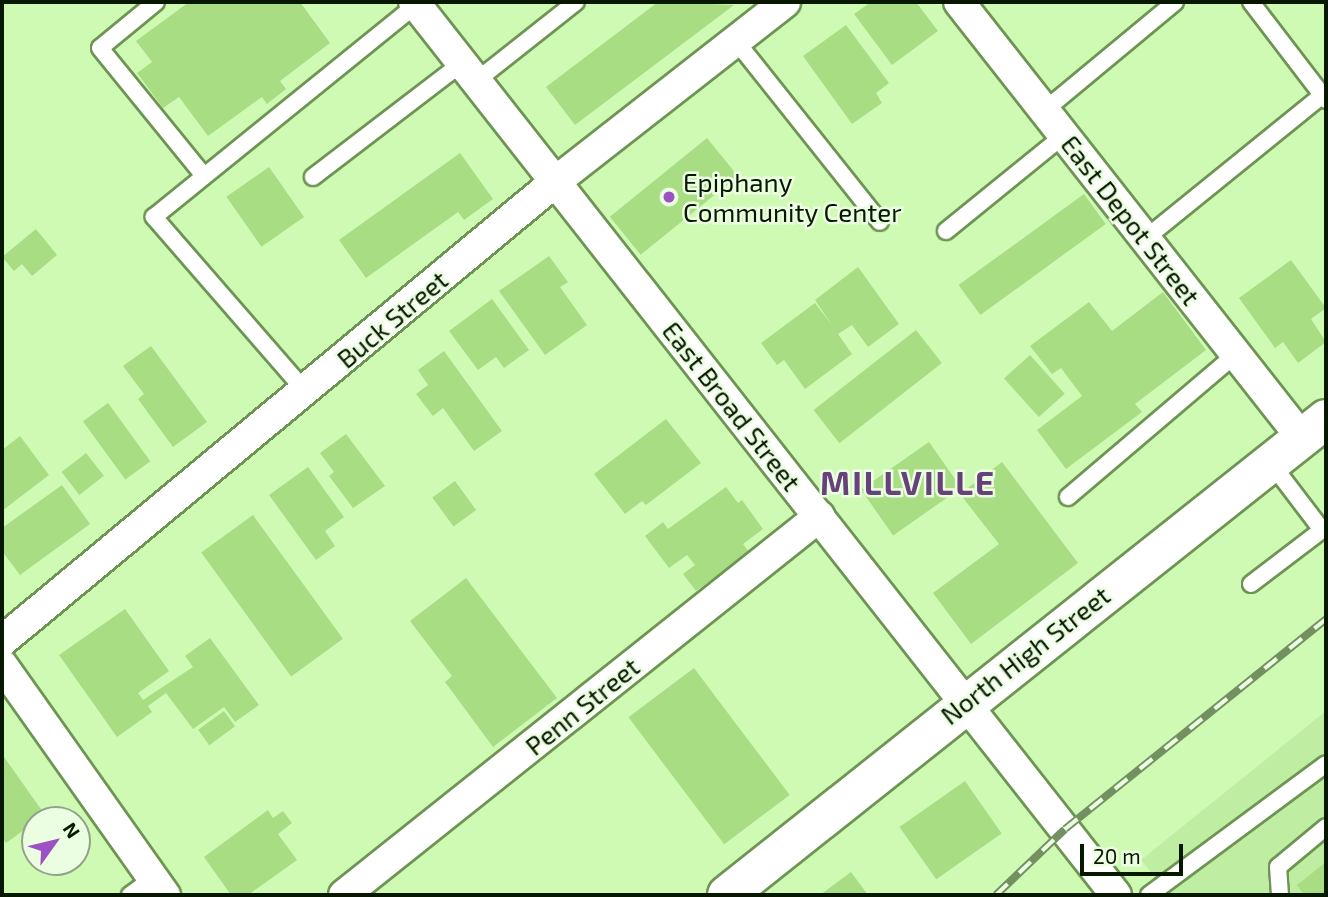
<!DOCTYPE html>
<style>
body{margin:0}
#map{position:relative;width:1328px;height:897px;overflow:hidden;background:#cffab4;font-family:"Exo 2",sans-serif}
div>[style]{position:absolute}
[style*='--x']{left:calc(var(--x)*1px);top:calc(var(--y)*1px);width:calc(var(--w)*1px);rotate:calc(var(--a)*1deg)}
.built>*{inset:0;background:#bfeda2}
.building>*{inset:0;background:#a8dd84;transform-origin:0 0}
.roads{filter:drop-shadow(2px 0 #6e9453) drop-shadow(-2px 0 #6e9453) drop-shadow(0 2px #6e9453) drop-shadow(0 -2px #6e9453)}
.service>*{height:16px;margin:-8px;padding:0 8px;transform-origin:8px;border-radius:8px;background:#fff}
.minor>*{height:30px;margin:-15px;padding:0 15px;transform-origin:15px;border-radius:15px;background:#fff}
.tertiary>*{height:38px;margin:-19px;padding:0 19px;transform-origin:19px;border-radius:19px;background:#fff}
.rail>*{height:8px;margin-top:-4px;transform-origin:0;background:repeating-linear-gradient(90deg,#ecfee2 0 16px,#739160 0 32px);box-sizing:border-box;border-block:2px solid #739160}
.dots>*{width:19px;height:19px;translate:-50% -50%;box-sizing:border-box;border:4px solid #ecfee2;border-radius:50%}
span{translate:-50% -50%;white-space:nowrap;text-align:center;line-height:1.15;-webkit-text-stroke:5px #ecfee2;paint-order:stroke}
.poi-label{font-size:26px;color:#081700}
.left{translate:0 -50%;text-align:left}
.street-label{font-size:26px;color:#081700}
.district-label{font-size:33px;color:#67417a;font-weight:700;letter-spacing:2px}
.frame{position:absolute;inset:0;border:4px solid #081700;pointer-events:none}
.north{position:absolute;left:21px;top:806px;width:70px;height:70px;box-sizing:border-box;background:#ecfee2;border:2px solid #91a288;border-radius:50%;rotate:56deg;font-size:19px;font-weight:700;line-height:28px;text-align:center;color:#081700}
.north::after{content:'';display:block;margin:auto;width:24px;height:32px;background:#9e51c2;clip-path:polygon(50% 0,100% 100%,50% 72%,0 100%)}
.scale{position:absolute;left:1080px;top:844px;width:103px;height:32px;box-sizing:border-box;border:4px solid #081700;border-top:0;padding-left:9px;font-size:21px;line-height:24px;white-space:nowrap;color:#081700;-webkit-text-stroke:5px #ecfee2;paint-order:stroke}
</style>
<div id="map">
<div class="built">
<div style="clip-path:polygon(1326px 711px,1326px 895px,1170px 895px,1141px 860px)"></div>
</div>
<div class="building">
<div style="clip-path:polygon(189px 2px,300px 2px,330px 43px,280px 81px,286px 89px,267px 104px,262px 97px,208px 136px,179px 97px,163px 108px,137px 73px,152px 62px,136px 41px)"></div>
<div style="clip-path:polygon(658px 2px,734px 5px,575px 125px,546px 87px)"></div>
<div style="clip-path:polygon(871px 2px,916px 2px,938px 31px,892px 65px,854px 14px)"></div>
<div style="clip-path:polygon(846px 25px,889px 83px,876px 93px,882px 103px,852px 124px,803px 56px)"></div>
<div style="left:707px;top:138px;width:49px;height:125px;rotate:51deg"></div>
<div style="clip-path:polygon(460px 153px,493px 199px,464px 220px,458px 212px,366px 278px,339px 240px)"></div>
<div style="left:269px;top:167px;width:61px;height:52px;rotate:55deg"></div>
<div style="left:1084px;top:194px;width:37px;height:155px;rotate:54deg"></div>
<div style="clip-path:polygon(36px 229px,57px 255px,32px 276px,22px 264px,14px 271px,2px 257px)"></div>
<div style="clip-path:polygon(549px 256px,568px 282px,560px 287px,587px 325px,545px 355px,499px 291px)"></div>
<div style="clip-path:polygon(1291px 260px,1326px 308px,1311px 319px,1326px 342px,1298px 363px,1283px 342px,1275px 348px,1239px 298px)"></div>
<div style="clip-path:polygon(858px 267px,899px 324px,868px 347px,852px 325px,838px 334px,852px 354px,805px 389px,784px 360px,777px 365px,761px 343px,815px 303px,832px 325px,815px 300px)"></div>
<div style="clip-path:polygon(1163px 292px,1206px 350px,1135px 404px,1142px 412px,1066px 469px,1037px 430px,1082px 396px,1061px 368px,1052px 374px,1030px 346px,1089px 302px,1112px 331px)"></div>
<div style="clip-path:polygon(492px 299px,529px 350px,504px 368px,496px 357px,478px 370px,449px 331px)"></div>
<div style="left:916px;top:330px;width:42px;height:130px;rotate:52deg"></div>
<div style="clip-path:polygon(151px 346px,207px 422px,173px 447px,138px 399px,144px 394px,123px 366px)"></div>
<div style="clip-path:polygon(444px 351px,502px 431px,474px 451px,443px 408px,433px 416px,416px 394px,428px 385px,418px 370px)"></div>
<div style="left:1030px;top:355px;width:52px;height:35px;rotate:48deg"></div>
<div style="left:108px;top:403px;width:72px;height:31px;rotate:54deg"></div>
<div style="clip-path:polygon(666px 419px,701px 463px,646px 505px,642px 501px,625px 514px,594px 474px)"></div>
<div style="clip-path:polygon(346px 434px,385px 486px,353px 508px,329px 476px,334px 472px,320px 453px)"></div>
<div style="clip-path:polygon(20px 436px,49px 475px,2px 511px,2px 450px)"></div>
<div style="left:929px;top:442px;width:56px;height:83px;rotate:55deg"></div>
<div style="left:86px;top:453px;width:29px;height:31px;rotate:52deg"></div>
<div style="clip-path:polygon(1002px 462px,1078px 563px,971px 644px,933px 593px,999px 544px,960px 494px)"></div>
<div style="clip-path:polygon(308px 467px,344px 517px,325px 531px,335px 546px,316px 560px,269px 495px)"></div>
<div style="left:455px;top:481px;width:36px;height:28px;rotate:54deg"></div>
<div style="clip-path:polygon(62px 485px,90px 524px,20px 575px,2px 551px,2px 528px)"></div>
<div style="clip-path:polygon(726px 487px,738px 503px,742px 500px,763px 529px,743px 544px,749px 552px,696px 591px,683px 574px,695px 565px,687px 555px,669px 568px,645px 536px,663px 522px,668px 529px)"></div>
<div style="left:253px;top:515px;width:153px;height:64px;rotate:54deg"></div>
<div style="clip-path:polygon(466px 578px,557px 698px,493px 747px,445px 682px,452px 676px,410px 621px)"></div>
<div style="clip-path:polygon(125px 609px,169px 671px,138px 693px,143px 700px,193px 667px,185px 656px,210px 638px,259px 705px,235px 722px,224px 707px,193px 729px,166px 693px,148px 706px,152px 712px,117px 737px,59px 655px)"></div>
<div style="left:694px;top:668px;width:159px;height:82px;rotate:53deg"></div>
<div style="left:224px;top:711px;width:19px;height:32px;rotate:54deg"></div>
<div style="clip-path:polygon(2px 754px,45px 815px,6px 843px,2px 837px)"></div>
<div style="left:965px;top:781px;width:64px;height:80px;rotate:55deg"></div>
<div style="clip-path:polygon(268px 810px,273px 818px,283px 811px,292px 823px,278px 834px,297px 860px,248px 895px,231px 895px,204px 857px)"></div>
<div style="clip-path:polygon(1326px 862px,1326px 895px,1304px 895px,1297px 885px)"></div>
<div style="clip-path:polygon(851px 872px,868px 895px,820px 895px)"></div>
</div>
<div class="roads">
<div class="service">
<div style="--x:156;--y:2;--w:72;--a:140.6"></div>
<div style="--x:100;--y:48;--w:165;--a:50.9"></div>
<div style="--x:1251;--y:2;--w:123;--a:52.6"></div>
<div style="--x:736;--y:41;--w:231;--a:51.5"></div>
<div style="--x:476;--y:81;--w:127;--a:-38.3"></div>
<div style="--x:1045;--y:110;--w:169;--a:-39.7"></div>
<div style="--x:313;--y:177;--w:188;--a:-37.4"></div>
<div style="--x:946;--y:231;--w:152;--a:-39.1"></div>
<div style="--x:1146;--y:238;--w:232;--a:-39"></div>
<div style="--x:306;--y:392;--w:232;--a:-131"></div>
<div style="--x:154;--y:217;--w:337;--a:-39"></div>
<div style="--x:1271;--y:463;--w:84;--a:52.7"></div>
<div style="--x:1322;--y:530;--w:5;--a:-37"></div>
<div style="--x:1068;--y:497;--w:221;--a:-40.4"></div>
<div style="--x:1251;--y:584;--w:89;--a:-37.3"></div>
<div style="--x:130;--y:895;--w:29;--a:-36"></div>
<div style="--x:1149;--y:895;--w:220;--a:-36.5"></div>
<div style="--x:1280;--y:895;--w:28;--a:-94"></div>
<div style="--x:1278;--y:867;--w:62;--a:-39.8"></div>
</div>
<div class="minor">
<div style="--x:414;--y:2;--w:1136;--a:51.83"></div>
<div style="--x:959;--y:2;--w:555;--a:51.81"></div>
<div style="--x:2;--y:641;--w:719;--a:-39.69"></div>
<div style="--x:555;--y:182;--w:292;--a:-38"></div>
<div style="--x:2;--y:665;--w:282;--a:54.7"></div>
<div style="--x:344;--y:895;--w:608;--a:-38.53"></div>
</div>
<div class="tertiary">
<div style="--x:727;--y:895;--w:765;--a:-38.47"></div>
</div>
</div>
<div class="rail">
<div style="--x:996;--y:895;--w:95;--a:-43.7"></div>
<div style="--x:1065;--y:829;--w:335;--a:-38.8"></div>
</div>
<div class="dots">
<div style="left:669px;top:197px;background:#9e51c2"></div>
</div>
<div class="poi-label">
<span class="left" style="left:683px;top:197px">Epiphany<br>Community Center</span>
</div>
<div class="street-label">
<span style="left:1131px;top:220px;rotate:52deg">East Depot Street</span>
<span style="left:392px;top:319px;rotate:-40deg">Buck Street</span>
<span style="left:732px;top:406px;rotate:52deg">East Broad Street</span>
<span style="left:1025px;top:655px;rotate:-38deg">North High Street</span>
<span style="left:582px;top:706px;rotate:-39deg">Penn Street</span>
</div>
<div class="district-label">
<span style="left:908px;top:483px">MILLVILLE</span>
</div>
<div class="frame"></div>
<div class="north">N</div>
<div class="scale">20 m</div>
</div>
